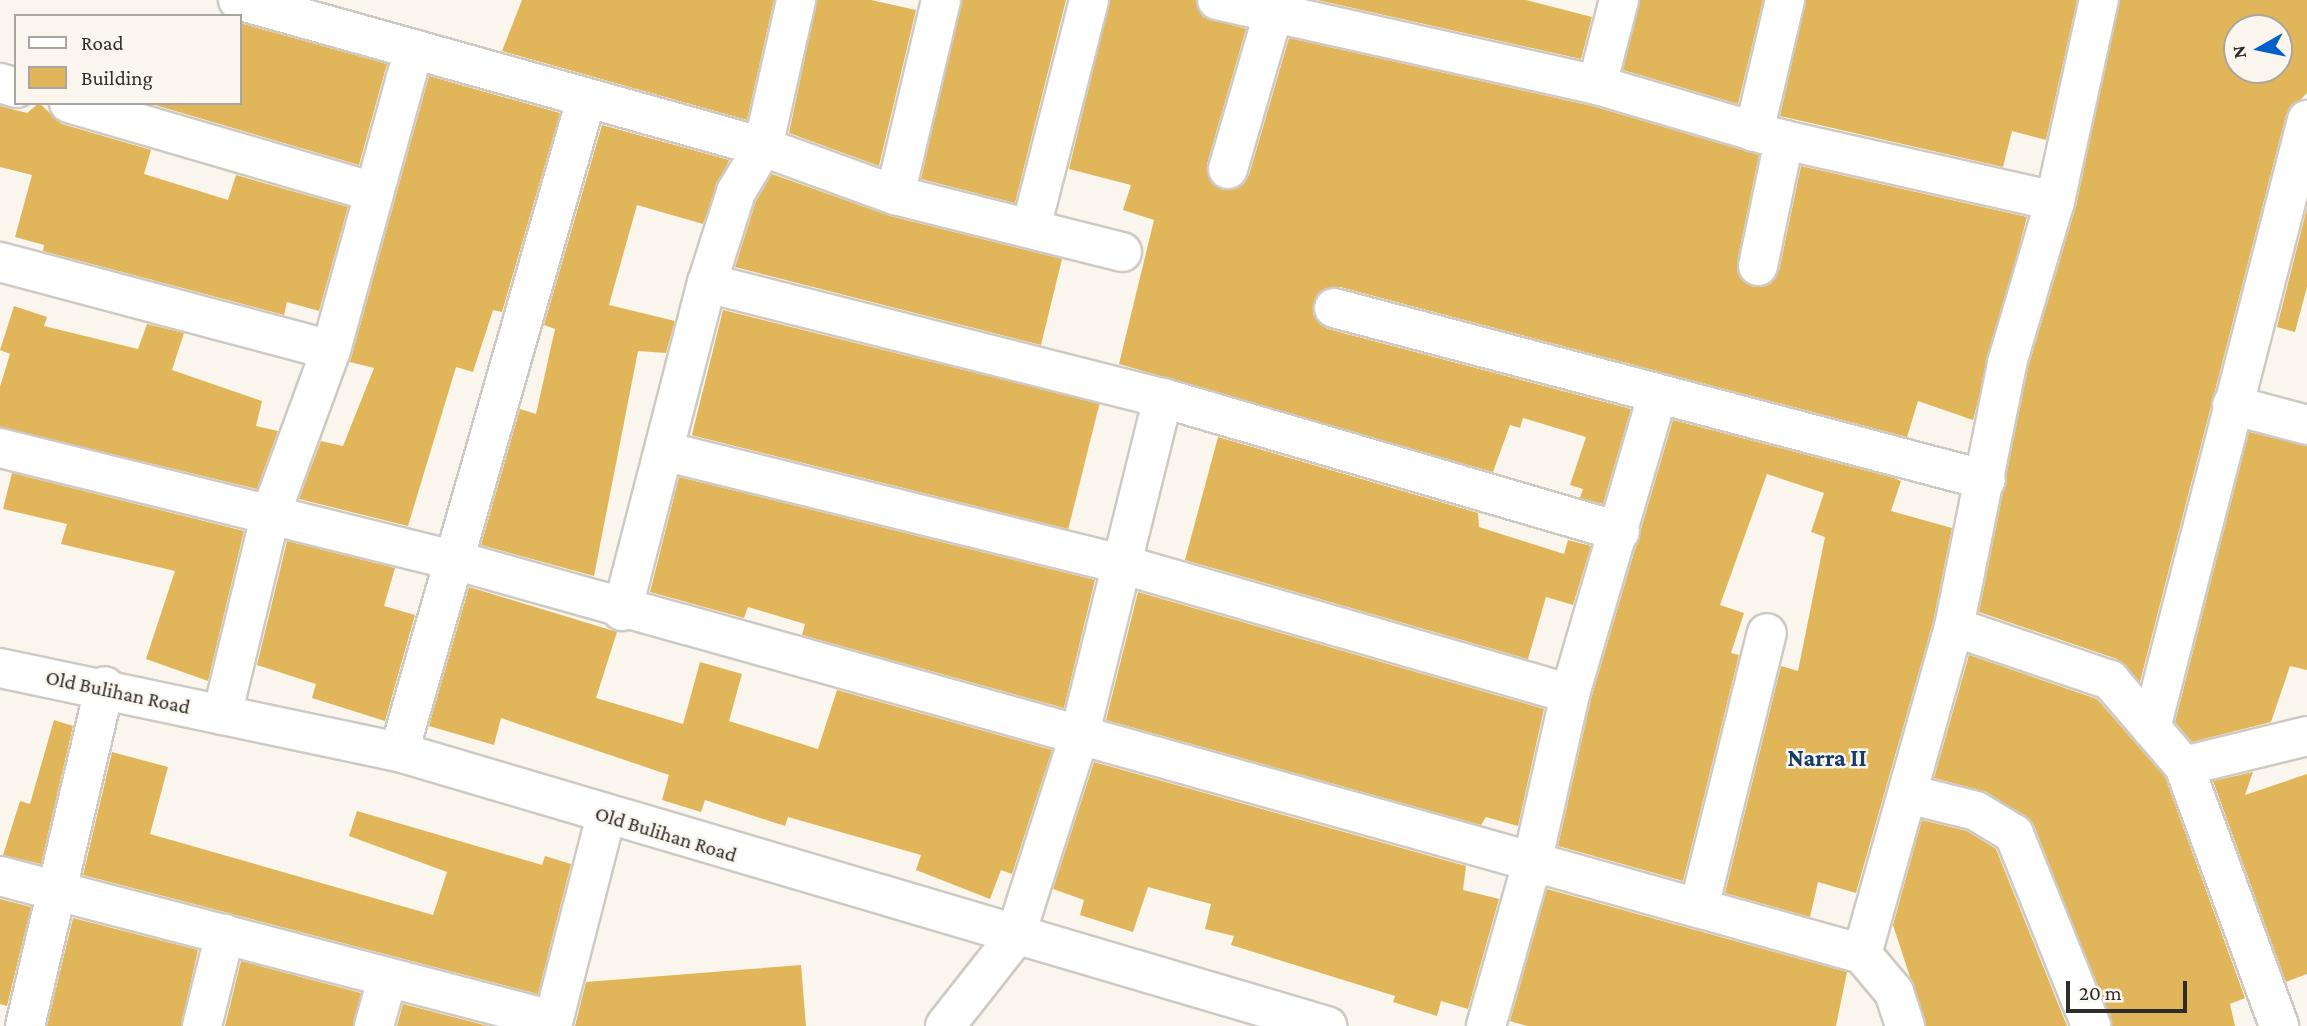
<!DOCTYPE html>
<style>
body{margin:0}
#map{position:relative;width:2307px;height:1026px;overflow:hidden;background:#faf6ee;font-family:"Crimson Pro",serif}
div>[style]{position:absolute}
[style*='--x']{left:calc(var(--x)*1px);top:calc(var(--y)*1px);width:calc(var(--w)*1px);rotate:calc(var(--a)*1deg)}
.building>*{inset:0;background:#e1b559;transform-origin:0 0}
.roads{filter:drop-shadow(2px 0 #cecac3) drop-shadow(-2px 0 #cecac3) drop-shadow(0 2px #cecac3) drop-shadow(0 -2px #cecac3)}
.minor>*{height:38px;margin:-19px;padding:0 19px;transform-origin:19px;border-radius:19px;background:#fff}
span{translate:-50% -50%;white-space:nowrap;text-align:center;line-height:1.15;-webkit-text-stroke:5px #faf6ee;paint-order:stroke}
.street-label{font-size:21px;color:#2f2d2b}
.quarter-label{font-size:24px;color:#143b6f;font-weight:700}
.legend{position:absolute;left:14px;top:14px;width:228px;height:91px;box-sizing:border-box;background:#faf6ee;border:2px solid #a9a6a0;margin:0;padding:9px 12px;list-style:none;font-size:21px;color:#2f2d2b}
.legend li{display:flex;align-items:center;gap:14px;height:35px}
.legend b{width:35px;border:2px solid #a9a6a0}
.north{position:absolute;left:2223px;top:14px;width:70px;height:70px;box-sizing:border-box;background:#faf6ee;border:2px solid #a9a6a0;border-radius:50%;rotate:261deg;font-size:19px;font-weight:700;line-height:28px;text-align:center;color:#2f2d2b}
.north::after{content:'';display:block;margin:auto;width:24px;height:32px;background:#005fc8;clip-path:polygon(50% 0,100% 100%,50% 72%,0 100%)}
.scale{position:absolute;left:2066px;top:981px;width:121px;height:32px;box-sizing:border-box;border:4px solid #2f2d2b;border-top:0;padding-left:9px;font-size:21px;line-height:24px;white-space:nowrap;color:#2f2d2b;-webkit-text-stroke:5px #faf6ee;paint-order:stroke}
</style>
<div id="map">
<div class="building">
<div style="clip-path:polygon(522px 0,774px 0,747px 120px,502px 51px)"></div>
<div style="clip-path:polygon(817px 0,871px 0,916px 10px,879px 166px,789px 133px)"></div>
<div style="clip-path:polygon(962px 0,1066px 0,1015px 203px,921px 179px)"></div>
<div style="clip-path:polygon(1110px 0,1196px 0,1203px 17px,1246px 29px,1207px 164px,1212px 184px,1223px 190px,1243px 185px,1249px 175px,1289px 38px,1592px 106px,1759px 155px,1737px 262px,1738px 274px,1753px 287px,1766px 286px,1779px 271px,1801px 166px,2027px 217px,1973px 420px,1918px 401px,1907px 437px,1340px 287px,1318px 293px,1313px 314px,1328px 329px,1631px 409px,1603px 504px,1580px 498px,1583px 489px,1570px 485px,1586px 437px,1523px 418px,1520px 428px,1510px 425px,1493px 472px,1119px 364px,1154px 220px,1123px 210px,1131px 185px,1069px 169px)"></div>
<div style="clip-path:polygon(1317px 0,1526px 0,1592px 17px,1581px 59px)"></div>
<div style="clip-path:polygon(1640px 0,1763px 0,1738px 104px,1623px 70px)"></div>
<div style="clip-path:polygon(1806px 0,2077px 0,2046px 140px,2012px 131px,2003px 167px,1780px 116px)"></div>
<div style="clip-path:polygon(evenodd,2120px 0,2307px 0,2307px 93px,2286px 115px,2140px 682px,2117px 659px,1979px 612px,2028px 368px,2076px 206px,2120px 0,2237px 28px,2279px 28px,2279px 70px,2237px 70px,2237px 28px)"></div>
<div style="clip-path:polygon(240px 23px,387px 64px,359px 165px,148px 103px,240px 103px)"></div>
<div style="clip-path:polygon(429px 76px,560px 113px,502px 312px,493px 310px,473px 372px,456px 367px,408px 526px,299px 499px,321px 441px,343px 446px,374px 368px,350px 362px)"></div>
<div style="clip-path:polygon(39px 103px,62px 124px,151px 150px,144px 174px,228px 200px,236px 175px,348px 207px,319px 311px,287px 302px,284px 315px,43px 251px,44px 245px,15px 237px,32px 175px,0 167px,0 106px,27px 113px)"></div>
<div style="clip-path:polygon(602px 125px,729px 160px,703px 224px,637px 205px,609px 305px,675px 321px,666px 353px,638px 351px,594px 576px,481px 545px,520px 409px,536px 414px,555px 329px,544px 325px)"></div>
<div style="clip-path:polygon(772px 174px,890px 216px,1062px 259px,1041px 345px,735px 267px,756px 201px)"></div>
<div style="clip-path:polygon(2307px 208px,2307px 287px,2295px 332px,2277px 327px)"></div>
<div style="clip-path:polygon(14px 306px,47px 317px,44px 326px,138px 349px,147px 324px,184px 333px,172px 370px,262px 401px,256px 426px,278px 431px,257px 489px,0 427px,0 387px,10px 354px,0 350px)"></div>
<div style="left:723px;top:310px;width:388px;height:129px;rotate:14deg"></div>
<div style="clip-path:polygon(1673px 420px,1894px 478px,1901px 481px,1891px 511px,1952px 528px,1933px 622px,1856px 893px,1818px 882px,1810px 917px,1725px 893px,1781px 666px,1798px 671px,1825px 537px,1811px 532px,1824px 493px,1767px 474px,1720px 605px,1744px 613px,1731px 653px,1739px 655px,1683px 881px,1558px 846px,1591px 699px)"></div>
<div style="clip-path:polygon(2249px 432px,2307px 446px,2307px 670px,2290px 666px,2271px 722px,2192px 742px,2175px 722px)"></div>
<div style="clip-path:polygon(1218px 437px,1478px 513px,1479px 527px,1564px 554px,1568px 540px,1591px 546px,1573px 605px,1546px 597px,1528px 659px,1185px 560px)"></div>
<div style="clip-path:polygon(12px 473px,244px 531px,208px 681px,146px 659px,175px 571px,61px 544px,67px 524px,3px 509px)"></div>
<div style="clip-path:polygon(679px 477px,1095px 580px,1064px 708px,802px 635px,805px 624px,748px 607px,744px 618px,650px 592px)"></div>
<div style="clip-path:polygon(287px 541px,395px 568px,384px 606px,415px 615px,385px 721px,312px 698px,316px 684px,257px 665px)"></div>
<div style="clip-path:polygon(469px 587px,617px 632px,596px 698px,683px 724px,700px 662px,742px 674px,729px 721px,818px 749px,837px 690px,1052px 750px,1012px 874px,1001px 870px,990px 899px,916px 870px,921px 855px,788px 817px,785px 826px,705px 800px,701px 812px,662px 800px,669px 775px,501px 718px,494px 745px,429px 726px)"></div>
<div style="clip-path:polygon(1138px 592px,1544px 709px,1518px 826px,1486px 817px,1481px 825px,1106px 720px)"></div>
<div style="clip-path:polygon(1969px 655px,2097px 699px,2165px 777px,2245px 998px,2230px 1004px,2235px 1026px,2112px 1026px,2034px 825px,1987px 792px,1934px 778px)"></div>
<div style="clip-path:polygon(54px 720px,73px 726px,41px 864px,3px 855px,20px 801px,30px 804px)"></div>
<div style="clip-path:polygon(112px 752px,168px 767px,150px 834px,433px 915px,447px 872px,349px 836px,357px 811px,542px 865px,545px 856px,571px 864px,538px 994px,83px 875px)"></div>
<div style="clip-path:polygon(1094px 762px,1466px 866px,1463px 890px,1499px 899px,1468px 1009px,1441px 1001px,1437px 1016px,1393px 1002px,1395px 996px,1231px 945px,1234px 936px,1205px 929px,1211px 904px,1148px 887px,1133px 932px,1080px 915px,1084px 900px,1053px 889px)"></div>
<div style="clip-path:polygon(2253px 772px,2245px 795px,2307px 774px,2307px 974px,2286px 982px,2213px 781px)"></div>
<div style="clip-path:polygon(1922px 820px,1967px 831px,1996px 849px,2067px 1026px,1926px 1026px,1893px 925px)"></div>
<div style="clip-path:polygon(1547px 889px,1847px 972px,1836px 1026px,1527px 1026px,1510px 1021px)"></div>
<div style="clip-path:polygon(0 899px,31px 907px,7px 1006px,0 1004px)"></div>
<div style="clip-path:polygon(73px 918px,198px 950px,181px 1026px,47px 1026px)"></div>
<div style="clip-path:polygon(241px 961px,361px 993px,353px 1026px,225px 1026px)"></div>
<div style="clip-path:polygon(801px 965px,806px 1026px,575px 1026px,586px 982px)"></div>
<div style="clip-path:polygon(403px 1004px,488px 1026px,397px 1026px)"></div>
</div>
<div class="roads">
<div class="minor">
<div style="--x:238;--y:0;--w:545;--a:15.64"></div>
<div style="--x:763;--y:147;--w:140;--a:20"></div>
<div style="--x:895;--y:195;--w:234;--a:14.1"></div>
<div style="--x:1217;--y:0;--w:389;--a:12.6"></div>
<div style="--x:1597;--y:85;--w:195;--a:16.4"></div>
<div style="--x:1784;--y:140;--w:278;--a:12.7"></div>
<div style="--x:0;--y:83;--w:17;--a:17"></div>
<div style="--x:1597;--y:85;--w:88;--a:-75.5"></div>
<div style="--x:69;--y:103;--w:317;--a:16.3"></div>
<div style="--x:1754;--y:132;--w:136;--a:-76.8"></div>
<div style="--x:1228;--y:169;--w:176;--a:-73.8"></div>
<div style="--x:895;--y:195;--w:200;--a:-76.7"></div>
<div style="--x:1032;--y:224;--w:231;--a:-75.7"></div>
<div style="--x:0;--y:262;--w:342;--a:14.9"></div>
<div style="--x:1758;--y:266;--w:129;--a:-78.3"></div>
<div style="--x:707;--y:283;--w:96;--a:-72.3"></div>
<div style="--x:736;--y:192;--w:52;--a:-59"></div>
<div style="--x:763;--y:147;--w:151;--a:-77.3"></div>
<div style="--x:1334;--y:308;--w:674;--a:14.78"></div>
<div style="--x:2232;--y:405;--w:78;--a:14.9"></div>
<div style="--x:0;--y:448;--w:468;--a:13.9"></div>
<div style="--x:454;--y:560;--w:1462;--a:15.63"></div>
<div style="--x:1862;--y:954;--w:50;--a:49.9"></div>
<div style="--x:1894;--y:992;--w:36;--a:72"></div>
<div style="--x:668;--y:452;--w:470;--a:13.9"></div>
<div style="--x:1124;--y:565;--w:464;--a:16.1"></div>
<div style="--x:622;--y:611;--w:339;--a:-75.5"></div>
<div style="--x:707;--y:283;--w:470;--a:14.2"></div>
<div style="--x:1163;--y:398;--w:476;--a:16.3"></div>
<div style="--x:1954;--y:627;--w:165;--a:18.8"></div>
<div style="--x:2110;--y:680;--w:113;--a:49.3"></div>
<div style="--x:2184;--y:766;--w:277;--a:69.9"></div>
<div style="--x:0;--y:668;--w:408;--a:11.9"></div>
<div style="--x:399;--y:752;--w:968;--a:16.45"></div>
<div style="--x:222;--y:715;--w:208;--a:-76.4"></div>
<div style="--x:271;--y:513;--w:174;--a:-69.8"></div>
<div style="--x:331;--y:350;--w:312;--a:-74.6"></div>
<div style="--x:2151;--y:728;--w:628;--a:-75.61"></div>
<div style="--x:399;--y:752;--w:678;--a:-74"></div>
<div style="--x:2184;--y:766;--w:127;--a:-13.7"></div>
<div style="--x:1908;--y:794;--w:70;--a:14"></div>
<div style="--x:1976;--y:811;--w:44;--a:31.2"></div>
<div style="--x:2014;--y:834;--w:207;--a:68.1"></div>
<div style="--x:0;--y:876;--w:570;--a:14.62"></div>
<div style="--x:1699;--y:907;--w:282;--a:-76.1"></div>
<div style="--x:1862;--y:954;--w:340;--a:-74.3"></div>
<div style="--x:1954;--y:627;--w:269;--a:-78.6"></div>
<div style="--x:2007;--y:363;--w:169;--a:-73.5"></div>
<div style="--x:2055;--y:201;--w:206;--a:-77.7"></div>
<div style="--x:25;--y:1026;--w:349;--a:-76.8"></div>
<div style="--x:202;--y:1026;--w:95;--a:-76"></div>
<div style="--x:374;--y:1026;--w:48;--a:-74.2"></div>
<div style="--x:552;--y:1026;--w:217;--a:-75.6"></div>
<div style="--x:945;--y:1026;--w:113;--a:-51.8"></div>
<div style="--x:1015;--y:937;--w:214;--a:-72.3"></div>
<div style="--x:1080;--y:733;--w:345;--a:-76.1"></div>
<div style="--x:1486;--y:1026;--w:169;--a:-74.2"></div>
<div style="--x:1532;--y:863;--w:173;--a:-77.3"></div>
<div style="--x:1570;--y:694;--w:313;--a:-73.7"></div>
</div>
</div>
<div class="street-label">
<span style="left:118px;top:692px;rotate:12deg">Old Bulihan Road</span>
<span style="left:666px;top:834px;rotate:17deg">Old Bulihan Road</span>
</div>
<div class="quarter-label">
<span style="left:1827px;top:758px">Narra II</span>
</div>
<ul class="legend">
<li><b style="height:9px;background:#fff"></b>Road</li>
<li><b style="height:19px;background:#e1b559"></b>Building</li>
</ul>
<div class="north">N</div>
<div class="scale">20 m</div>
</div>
